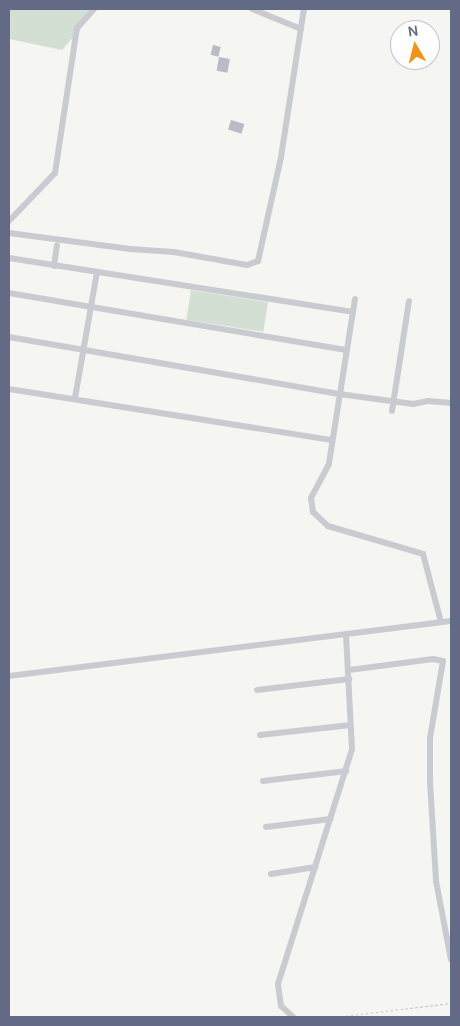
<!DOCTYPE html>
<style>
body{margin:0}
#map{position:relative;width:460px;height:1026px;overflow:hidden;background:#f5f6f2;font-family:Manrope,sans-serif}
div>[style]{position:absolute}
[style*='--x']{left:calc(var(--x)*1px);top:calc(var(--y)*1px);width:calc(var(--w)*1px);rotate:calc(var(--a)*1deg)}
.green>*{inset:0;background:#d4dfd3;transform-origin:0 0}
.building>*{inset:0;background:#b9bcc4;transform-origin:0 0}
.path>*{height:1px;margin-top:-0.5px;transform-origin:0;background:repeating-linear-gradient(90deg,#c3c3c5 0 2.5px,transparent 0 5px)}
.minor>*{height:6px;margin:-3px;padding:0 3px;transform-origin:3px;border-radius:3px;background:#cacbd0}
span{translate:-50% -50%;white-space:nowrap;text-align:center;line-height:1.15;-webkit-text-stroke:5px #fff;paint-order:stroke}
.frame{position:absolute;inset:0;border:10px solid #626a86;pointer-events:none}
.north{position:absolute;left:390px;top:20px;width:50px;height:50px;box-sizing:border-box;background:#fff;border:1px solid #c0c3cf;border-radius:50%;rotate:352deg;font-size:14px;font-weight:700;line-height:20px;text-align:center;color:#626a86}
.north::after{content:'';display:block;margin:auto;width:18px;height:22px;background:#f59214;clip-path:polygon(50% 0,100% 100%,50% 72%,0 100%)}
</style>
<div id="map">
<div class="green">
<div style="clip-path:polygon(9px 9px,91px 9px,82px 27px,62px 50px,9px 39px)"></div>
<div style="left:191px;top:290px;width:78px;height:30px;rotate:9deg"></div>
</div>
<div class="building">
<div style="left:213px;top:45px;width:8px;height:10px;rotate:14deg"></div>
<div style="left:219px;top:57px;width:11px;height:14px;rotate:10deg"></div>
<div style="left:231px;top:120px;width:14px;height:10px;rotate:17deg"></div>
</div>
<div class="path">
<div style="--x:336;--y:1017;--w:116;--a:-6.9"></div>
</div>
<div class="minor">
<div style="--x:252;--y:9;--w:53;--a:22.2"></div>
<div style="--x:9;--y:221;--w:66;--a:-46.2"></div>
<div style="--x:55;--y:173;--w:147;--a:-81.4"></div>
<div style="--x:77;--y:28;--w:25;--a:-48"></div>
<div style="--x:9;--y:233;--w:122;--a:7.5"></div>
<div style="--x:130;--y:249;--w:44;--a:3.9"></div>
<div style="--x:174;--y:252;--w:74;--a:10.1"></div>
<div style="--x:247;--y:265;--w:12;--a:-20"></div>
<div style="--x:258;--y:261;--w:107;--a:-77.5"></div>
<div style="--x:281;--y:157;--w:150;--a:-81.2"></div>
<div style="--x:9;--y:258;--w:348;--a:8.9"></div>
<div style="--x:54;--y:266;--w:21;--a:-82"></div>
<div style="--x:9;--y:293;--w:342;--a:9.6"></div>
<div style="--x:355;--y:299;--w:167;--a:99"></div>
<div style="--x:329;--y:464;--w:38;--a:118"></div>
<div style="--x:311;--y:498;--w:14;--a:82"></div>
<div style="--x:313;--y:512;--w:21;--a:43"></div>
<div style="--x:328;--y:526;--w:99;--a:16.4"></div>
<div style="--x:423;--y:554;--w:70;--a:75.2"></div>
<div style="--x:9;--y:337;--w:335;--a:9.8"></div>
<div style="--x:339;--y:394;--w:75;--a:7.7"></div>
<div style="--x:413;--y:404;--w:15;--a:-11"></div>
<div style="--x:428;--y:401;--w:23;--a:5"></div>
<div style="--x:9;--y:389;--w:327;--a:9"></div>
<div style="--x:75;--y:398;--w:128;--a:-80.1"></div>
<div style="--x:392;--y:411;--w:111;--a:-81.2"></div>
<div style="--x:349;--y:670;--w:85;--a:-7.5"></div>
<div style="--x:433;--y:659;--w:10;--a:11"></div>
<div style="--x:443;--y:661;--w:78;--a:99.6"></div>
<div style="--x:430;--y:738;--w:44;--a:90"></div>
<div style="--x:430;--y:782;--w:99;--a:86.5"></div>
<div style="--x:436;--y:881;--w:80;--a:79.2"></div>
<div style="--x:9;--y:676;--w:445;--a:-7.1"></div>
<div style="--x:257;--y:690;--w:93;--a:-6.8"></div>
<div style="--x:260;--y:735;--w:91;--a:-6.3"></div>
<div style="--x:263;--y:781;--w:84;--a:-6.9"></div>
<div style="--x:266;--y:827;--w:65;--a:-7"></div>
<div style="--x:271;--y:874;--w:45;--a:-9"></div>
<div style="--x:293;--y:1017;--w:16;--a:-137"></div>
<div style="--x:281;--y:1006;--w:22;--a:-98"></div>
<div style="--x:278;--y:984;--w:246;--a:-72.5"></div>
<div style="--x:352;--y:749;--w:115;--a:-93"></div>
</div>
<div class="frame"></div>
<div class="north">N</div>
</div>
